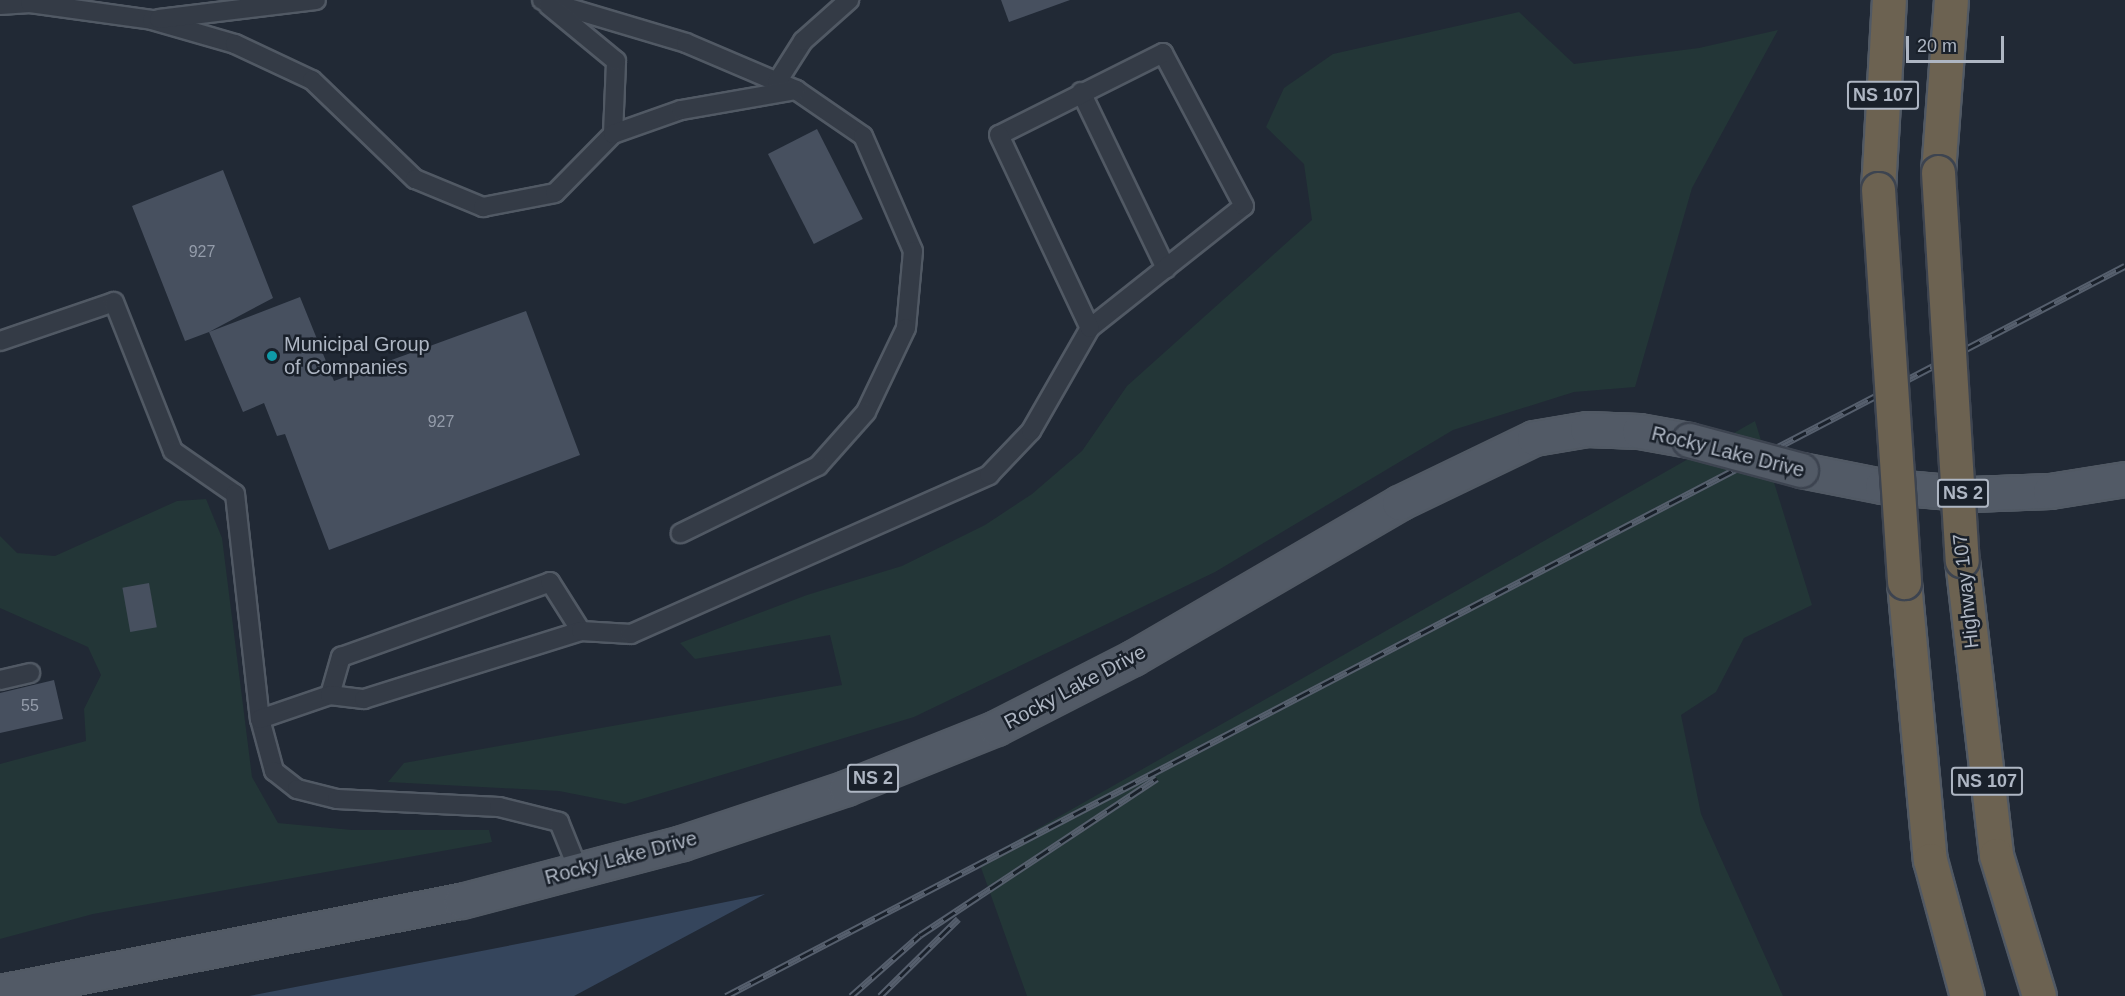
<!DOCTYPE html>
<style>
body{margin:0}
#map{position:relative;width:2125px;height:996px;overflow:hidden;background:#212935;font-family:Helvetica,sans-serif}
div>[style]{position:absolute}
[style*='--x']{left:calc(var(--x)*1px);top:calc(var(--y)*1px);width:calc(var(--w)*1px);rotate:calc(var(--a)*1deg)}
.green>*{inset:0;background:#233637}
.water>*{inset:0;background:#35455c}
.building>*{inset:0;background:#47505f;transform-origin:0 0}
.roads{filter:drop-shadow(2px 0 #515964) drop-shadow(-2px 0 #515964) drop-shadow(0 2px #515964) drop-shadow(0 -2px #515964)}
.service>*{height:18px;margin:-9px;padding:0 9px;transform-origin:9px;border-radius:9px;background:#343b46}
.primary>*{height:33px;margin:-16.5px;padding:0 16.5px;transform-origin:16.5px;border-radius:16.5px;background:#525a66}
.motorway>*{height:33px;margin:-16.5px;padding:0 16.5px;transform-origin:16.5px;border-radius:16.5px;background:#6c6251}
.rail>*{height:7px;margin-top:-3.5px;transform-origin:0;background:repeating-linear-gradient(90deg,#19202a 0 14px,#565f6d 0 28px);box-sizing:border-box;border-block:2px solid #565f6d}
.bridges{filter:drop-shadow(2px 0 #3d4450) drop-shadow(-2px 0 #3d4450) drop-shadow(0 2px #3d4450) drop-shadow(0 -2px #3d4450)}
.primary-bridge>*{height:33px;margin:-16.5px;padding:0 16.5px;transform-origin:16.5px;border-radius:16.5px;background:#525a66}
.motorway-bridge>*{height:33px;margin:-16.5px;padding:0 16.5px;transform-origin:16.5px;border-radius:16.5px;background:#6c6251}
.dots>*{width:16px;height:16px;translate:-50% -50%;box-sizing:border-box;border:3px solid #19202a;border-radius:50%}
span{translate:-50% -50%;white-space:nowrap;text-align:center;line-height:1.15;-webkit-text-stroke:5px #19202a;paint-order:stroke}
.number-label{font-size:16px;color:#949caa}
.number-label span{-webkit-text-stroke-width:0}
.shield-label span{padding:2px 4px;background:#19202a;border:2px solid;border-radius:4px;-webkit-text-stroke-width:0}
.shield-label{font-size:18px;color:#aeb6c3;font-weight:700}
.poi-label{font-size:20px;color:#aeb6c3}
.left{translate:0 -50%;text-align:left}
.street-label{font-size:20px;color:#aeb6c3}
.scale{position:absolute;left:1906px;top:36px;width:98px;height:27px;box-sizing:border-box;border:3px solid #aeb6c3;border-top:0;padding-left:8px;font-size:18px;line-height:21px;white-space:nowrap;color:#aeb6c3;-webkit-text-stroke:4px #19202a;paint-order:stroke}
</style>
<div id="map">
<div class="green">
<div style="clip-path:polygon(1519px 12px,1574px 64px,1699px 48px,1778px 30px,1692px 188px,1635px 387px,1574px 392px,1453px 430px,1215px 572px,914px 717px,625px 804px,559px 791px,388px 782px,404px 763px,842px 685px,830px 635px,695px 659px,680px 643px,807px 595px,902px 566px,985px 525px,1032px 494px,1082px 451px,1127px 386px,1312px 220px,1304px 164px,1266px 127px,1284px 88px,1333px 54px)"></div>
<div style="clip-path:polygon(1755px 421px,1812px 605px,1744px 638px,1716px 692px,1681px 715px,1701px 814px,1783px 996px,1027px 996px,979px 862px)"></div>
<div style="clip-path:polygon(206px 499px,222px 538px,252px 777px,278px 823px,352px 830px,489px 830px,492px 842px,93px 914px,0 939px,0 764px,86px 741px,84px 709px,101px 675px,88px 647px,0 608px,0 536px,17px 553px,55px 556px,177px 501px)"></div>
</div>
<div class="water">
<div style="clip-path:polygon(765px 894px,574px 996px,249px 996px,543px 939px)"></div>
</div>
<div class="building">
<div style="clip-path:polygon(1001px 0,1070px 0,1009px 22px)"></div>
<div style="left:817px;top:129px;width:101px;height:55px;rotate:63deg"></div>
<div style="clip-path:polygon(223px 170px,273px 298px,209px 332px,300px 297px,334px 381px,526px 311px,580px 455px,329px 550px,285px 434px,277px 436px,264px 403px,243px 412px,209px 332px,185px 341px,132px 206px)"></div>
<div style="left:149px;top:583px;width:45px;height:27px;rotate:80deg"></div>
<div style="clip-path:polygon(54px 680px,63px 719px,0 733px,0 693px)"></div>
</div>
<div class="roads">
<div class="service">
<div style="--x:542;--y:0;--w:150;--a:16.6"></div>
<div style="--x:686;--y:43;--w:120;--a:23.1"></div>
<div style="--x:796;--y:90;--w:81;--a:34.5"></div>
<div style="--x:863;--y:136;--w:125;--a:66.5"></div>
<div style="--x:913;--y:251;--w:77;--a:95.2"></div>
<div style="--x:906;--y:328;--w:93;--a:115.5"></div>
<div style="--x:866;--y:412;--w:72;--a:131.6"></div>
<div style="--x:818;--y:466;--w:153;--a:153.9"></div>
<div style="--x:0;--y:5;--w:30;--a:-4"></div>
<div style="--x:30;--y:3;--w:123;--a:7.9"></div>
<div style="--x:152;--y:20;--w:86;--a:16.1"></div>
<div style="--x:235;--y:44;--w:85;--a:25.1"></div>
<div style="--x:312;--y:80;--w:143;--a:43.9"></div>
<div style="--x:415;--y:179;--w:74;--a:22.4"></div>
<div style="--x:483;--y:207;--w:73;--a:-11"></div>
<div style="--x:555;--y:193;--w:83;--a:-45.5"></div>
<div style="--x:613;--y:134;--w:73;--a:-87.6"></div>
<div style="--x:616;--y:61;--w:88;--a:-140.5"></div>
<div style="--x:159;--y:19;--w:158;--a:-6.9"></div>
<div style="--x:777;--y:82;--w:49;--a:-57.6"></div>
<div style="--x:803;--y:41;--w:62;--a:-41.7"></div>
<div style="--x:1081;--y:92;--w:196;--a:64.3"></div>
<div style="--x:613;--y:134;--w:72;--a:-19.4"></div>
<div style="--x:681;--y:110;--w:117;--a:-9.9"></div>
<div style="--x:0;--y:341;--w:120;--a:-18.9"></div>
<div style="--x:114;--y:302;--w:160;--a:68.4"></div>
<div style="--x:173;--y:451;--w:75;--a:34.7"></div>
<div style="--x:235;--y:494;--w:226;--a:83.7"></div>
<div style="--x:260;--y:719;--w:54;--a:74.9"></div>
<div style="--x:274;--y:771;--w:29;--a:38"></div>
<div style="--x:297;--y:789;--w:41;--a:14"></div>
<div style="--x:337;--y:799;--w:162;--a:2.8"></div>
<div style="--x:499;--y:807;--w:62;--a:14"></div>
<div style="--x:559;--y:822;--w:51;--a:68"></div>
<div style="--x:0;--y:680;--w:31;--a:-13"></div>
<div style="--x:330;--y:695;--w:40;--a:-74"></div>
<div style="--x:341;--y:657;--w:222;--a:-19.7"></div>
<div style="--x:550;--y:582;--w:58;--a:57.7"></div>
<div style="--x:260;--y:719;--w:74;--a:-18.9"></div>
<div style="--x:330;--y:695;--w:34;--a:7"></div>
<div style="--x:364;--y:699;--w:227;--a:-17.4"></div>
<div style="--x:581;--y:631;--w:50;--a:3.4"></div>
<div style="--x:631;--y:634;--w:392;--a:-23.9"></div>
<div style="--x:989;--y:475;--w:61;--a:-46.3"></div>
<div style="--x:1031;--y:431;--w:119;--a:-60.2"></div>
<div style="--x:1090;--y:328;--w:196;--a:-38.4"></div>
<div style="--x:1244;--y:206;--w:173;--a:-117.9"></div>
<div style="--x:1163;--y:53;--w:183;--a:153.4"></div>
<div style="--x:999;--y:135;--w:213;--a:64.8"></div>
</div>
<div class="primary">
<div style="--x:1801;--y:470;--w:83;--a:11.2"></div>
<div style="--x:1882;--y:486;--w:89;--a:5.1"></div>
<div style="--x:1971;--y:494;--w:79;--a:-2.2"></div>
<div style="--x:2050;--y:491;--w:76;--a:-9.1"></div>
<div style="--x:0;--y:992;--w:470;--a:-11.2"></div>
<div style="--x:461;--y:901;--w:228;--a:-14.7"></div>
<div style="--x:682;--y:843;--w:173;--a:-18.5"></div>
<div style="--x:846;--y:788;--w:162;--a:-21.8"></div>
<div style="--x:996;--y:728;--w:154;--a:-27.1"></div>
<div style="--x:1133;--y:658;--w:308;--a:-30.2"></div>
<div style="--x:1399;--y:503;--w:150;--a:-25.7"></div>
<div style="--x:1534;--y:438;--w:54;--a:-9.6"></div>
<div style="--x:1587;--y:429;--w:52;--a:2.2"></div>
<div style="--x:1639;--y:431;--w:51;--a:10.2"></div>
</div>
<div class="motorway">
<div style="--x:1938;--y:172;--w:172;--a:-85.7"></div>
<div style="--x:1878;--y:189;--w:189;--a:-86.7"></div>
<div style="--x:1962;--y:560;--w:297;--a:83.4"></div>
<div style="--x:1996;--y:855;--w:147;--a:73"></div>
<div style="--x:1904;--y:582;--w:279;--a:84.7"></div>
<div style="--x:1930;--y:860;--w:141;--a:74.8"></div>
</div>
</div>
<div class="rail">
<div style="--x:726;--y:996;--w:1578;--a:-27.56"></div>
<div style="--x:851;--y:996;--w:92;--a:-41.5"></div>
<div style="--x:920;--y:935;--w:284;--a:-33.5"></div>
<div style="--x:880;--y:996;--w:110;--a:-44.6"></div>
</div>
<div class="bridges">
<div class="primary-bridge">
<div style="--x:1689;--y:440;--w:116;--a:15"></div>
</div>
<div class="motorway-bridge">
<div style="--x:1938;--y:172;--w:389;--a:86.5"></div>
<div style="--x:1878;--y:189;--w:394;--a:86.2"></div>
</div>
</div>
<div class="dots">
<div style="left:272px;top:356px;background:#0f9aa8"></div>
</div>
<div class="number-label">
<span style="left:202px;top:252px">927</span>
<span style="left:441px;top:422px">927</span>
<span style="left:30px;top:706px">55</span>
</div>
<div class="shield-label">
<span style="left:1883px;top:95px">NS 107</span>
<span style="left:1963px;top:493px">NS 2</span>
<span style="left:873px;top:778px">NS 2</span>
<span style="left:1987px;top:781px">NS 107</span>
</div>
<div class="poi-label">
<span class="left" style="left:284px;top:356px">Municipal Group<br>of Companies</span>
</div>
<div class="street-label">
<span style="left:1728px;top:452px;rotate:14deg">Rocky Lake Drive</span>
<span style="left:1966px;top:591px;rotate:-96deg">Highway 107</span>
<span style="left:1075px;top:687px;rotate:-28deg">Rocky Lake Drive</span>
<span style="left:621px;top:858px;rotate:-15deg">Rocky Lake Drive</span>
</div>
<div class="scale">20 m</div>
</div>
